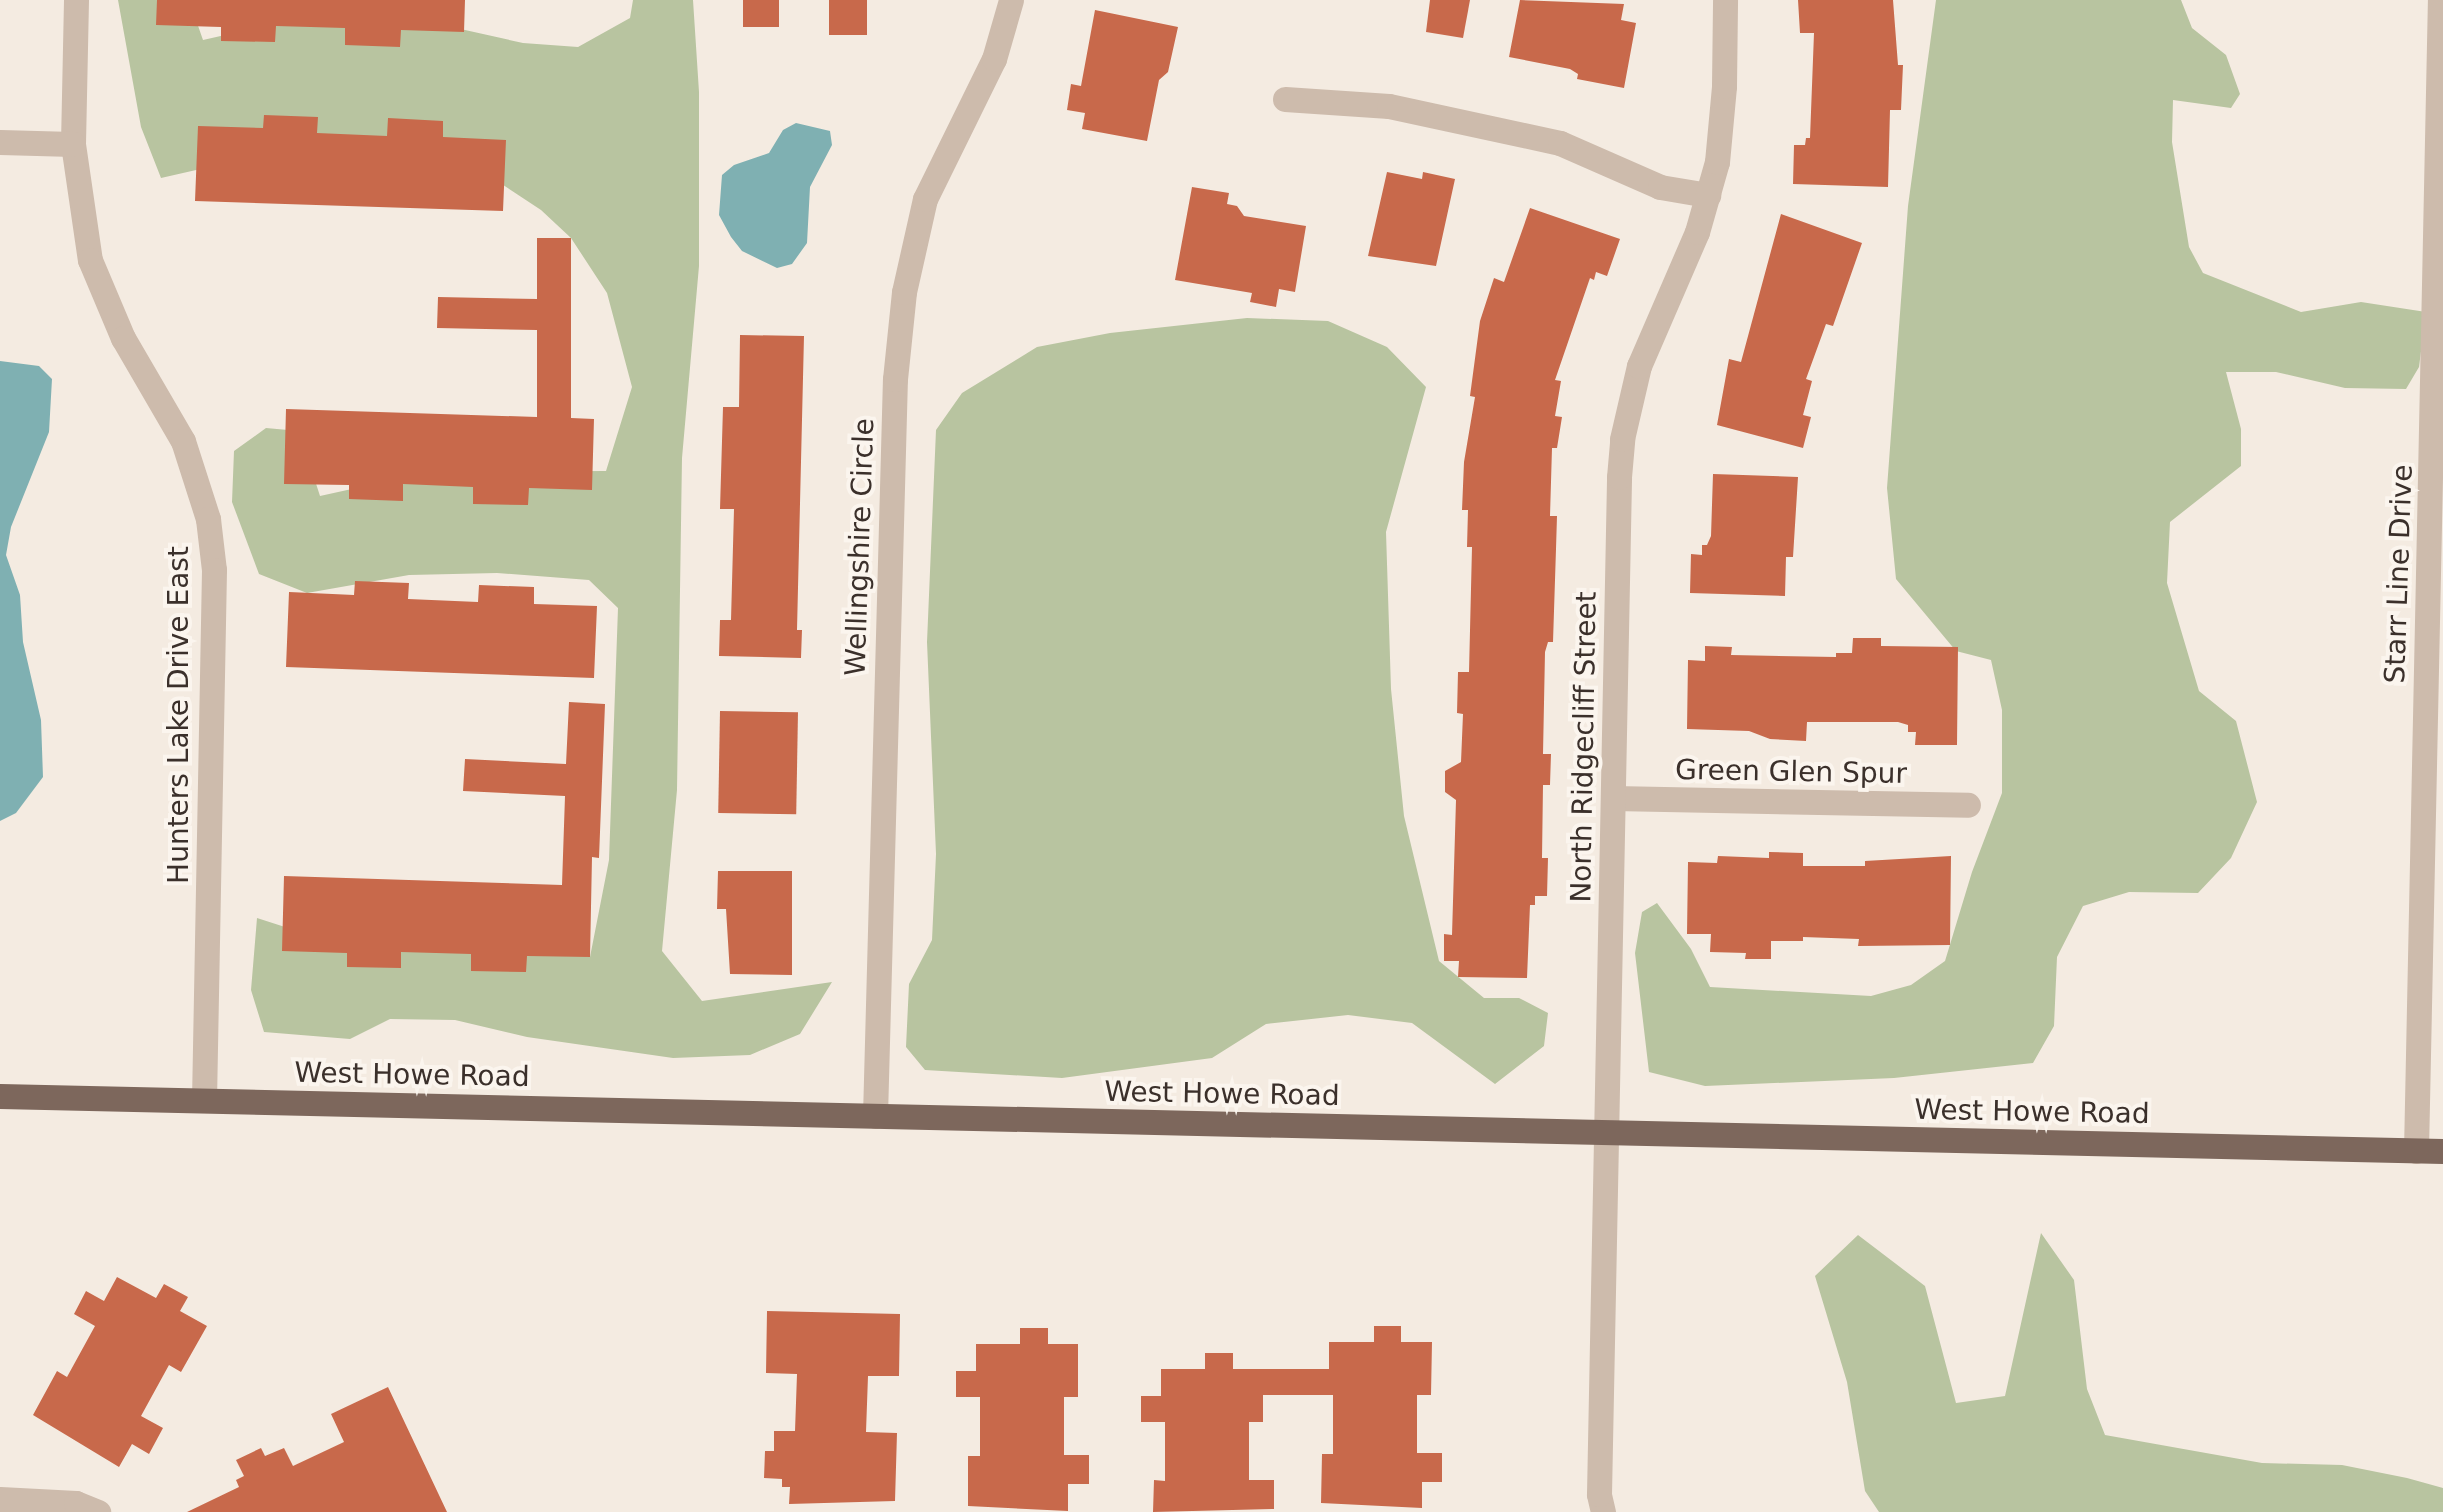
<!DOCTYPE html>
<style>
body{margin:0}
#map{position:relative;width:2443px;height:1512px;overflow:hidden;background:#f4ebe1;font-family:"DejaVu Sans",sans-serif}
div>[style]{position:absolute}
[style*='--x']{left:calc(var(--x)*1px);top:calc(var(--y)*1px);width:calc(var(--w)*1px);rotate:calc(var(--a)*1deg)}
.green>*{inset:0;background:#b8c4a0}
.water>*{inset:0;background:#7fb0b2}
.building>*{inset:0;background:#c8694b;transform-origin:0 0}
.minor>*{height:25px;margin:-12.5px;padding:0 12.5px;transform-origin:12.5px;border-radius:12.5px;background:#cdbbac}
.major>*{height:25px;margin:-12.5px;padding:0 12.5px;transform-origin:12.5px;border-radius:12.5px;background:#7d675c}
span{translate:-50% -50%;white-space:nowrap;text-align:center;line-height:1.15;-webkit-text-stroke:8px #fbf5ee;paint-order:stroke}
.street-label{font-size:28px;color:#3b302b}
</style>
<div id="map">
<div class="green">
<div style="clip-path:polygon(118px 0,189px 0,203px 40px,322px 13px,420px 20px,523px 43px,578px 47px,630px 18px,633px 0,693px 0,699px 92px,699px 266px,682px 458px,677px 790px,662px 951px,702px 1001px,832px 982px,800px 1034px,750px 1055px,673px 1058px,527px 1037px,455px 1020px,390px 1019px,350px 1039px,264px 1032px,251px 990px,257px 918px,316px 937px,526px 944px,590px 957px,609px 860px,618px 608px,589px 580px,497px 573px,409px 575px,307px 593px,259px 574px,232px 502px,234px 451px,266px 428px,299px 431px,320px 496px,429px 472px,606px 471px,632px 387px,607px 293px,571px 238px,541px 210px,461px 157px,240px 160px,161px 178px,141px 127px)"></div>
<div style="clip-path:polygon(1936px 0,2181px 0,2192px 28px,2226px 55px,2240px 94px,2231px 108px,2173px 100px,2172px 142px,2189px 247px,2203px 273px,2301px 312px,2361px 302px,2426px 312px,2419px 367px,2406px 389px,2345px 388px,2276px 372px,2226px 372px,2241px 429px,2241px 466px,2170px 522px,2167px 583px,2199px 691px,2236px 721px,2257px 802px,2231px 858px,2198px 893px,2129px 892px,2083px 906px,2057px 957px,2054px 1026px,2033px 1063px,1894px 1078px,1705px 1086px,1649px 1072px,1635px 953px,1642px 912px,1657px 903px,1691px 949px,1710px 987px,1871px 996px,1911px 985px,1945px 961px,1972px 872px,2002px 793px,2002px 710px,1991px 660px,1956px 651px,1896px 579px,1887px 488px,1908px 206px)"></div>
<div style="clip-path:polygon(1247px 318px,1328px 321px,1387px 347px,1426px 387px,1386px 532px,1391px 689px,1404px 816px,1439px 961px,1484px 998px,1519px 998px,1548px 1013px,1544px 1046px,1495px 1084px,1412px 1023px,1348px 1015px,1266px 1024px,1212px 1058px,1062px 1078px,925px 1070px,906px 1047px,909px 984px,932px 940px,936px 854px,927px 642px,936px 430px,962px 393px,1037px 347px,1110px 333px)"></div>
<div style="clip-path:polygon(2041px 1233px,2074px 1280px,2087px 1389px,2105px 1435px,2262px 1463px,2342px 1465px,2407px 1478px,2443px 1488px,2443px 1512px,1879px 1512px,1865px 1491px,1847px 1382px,1815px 1276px,1858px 1235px,1925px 1286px,1956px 1403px,2005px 1396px)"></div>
</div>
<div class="water">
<div style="clip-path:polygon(796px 123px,830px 131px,832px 145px,810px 187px,807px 243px,792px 264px,777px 268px,742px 251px,731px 237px,719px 215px,722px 175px,734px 165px,769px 153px,783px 130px)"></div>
<div style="clip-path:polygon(0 361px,39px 366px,52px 379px,49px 432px,11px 527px,6px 555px,20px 595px,23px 642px,41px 720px,43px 777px,16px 813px,0 821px)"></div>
</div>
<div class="building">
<div style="clip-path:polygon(157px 0,465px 0,464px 32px,401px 30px,400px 47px,345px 45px,345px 28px,276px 26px,275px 42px,221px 41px,221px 27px,156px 25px)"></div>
<div style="left:743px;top:0;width:36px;height:27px"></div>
<div style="left:829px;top:0;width:38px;height:35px"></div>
<div style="clip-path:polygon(1430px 0,1470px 0,1463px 38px,1426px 32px)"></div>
<div style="clip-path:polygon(1520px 0,1624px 4px,1621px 20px,1636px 23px,1624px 88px,1577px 79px,1578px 74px,1570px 69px,1509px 57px)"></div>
<div style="clip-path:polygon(1798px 0,1893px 0,1898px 65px,1903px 65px,1901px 110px,1890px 110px,1888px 187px,1793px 184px,1794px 145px,1805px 145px,1806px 138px,1810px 138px,1814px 33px,1800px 33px)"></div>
<div style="clip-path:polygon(1095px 10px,1178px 27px,1168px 72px,1159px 80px,1147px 141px,1082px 129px,1085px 113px,1067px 110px,1071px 84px,1081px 86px)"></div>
<div style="clip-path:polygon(264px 115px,318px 117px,317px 133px,387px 136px,388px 118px,443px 121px,443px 137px,506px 140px,503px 211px,195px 201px,198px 126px,263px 128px)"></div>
<div style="clip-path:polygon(1387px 172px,1422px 179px,1423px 172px,1455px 179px,1436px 266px,1368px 256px)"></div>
<div style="clip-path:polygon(1192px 187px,1229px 193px,1227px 204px,1237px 206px,1244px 216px,1306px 226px,1295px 292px,1279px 289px,1276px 307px,1250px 302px,1252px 293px,1175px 280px)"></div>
<div style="clip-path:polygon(1530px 208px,1620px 239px,1607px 276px,1596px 272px,1594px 280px,1590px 278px,1555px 380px,1561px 381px,1555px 416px,1562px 417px,1557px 448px,1552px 448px,1550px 516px,1557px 516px,1556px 549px,1553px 642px,1548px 642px,1545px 652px,1543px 754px,1551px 754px,1550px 785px,1543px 785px,1542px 858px,1548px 858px,1547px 896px,1535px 896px,1535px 905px,1530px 905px,1527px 978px,1458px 977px,1459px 961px,1444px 961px,1444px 934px,1452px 935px,1456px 800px,1445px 792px,1445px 771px,1461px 762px,1463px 714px,1457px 713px,1458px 672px,1469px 672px,1472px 547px,1467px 547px,1468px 510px,1462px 510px,1464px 462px,1475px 397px,1470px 396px,1480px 321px,1494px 278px,1504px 282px)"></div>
<div style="clip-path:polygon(1781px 214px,1862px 243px,1833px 326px,1826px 324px,1806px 379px,1812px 381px,1803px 415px,1811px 417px,1803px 448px,1717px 425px,1729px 359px,1741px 362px)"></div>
<div style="clip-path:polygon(537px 238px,571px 238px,571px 418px,594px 419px,592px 490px,529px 488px,528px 505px,473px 504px,473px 487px,403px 484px,403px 501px,349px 499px,349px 485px,284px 484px,286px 409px,537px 417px,537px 330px,437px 328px,438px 297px,537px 299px)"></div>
<div style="clip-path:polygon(740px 335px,804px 336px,797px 630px,802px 630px,801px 658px,719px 656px,720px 620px,731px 620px,734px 509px,720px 509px,723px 407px,739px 407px)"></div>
<div style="clip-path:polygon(1713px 474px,1798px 477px,1793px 557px,1786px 557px,1785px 596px,1690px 593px,1691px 554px,1702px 555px,1702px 545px,1707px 545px,1711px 536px)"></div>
<div style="clip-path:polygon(355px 581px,409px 583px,408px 599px,478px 602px,479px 585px,534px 587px,534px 604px,597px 606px,594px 678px,286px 667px,289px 592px,354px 595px)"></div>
<div style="clip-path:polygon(1853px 638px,1881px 638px,1881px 646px,1958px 647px,1957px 745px,1915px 745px,1916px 732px,1908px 732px,1908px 725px,1898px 722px,1807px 722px,1806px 741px,1770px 739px,1749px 731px,1687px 729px,1688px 660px,1705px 661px,1705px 646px,1732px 647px,1731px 655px,1836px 657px,1836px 653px,1852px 653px)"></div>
<div style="clip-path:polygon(569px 702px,605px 704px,599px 858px,592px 857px,590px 957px,527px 956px,526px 972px,471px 971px,471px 954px,401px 952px,401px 968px,347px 967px,347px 953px,282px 951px,284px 876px,562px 885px,565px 796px,463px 791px,465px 759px,566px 764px)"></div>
<div style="left:720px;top:711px;width:78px;height:102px;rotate:1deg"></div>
<div style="clip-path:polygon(1769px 852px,1803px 853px,1803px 866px,1865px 866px,1865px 861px,1951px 856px,1950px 945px,1858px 946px,1859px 939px,1803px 937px,1803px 941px,1771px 941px,1771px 959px,1745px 959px,1746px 953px,1710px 952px,1711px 934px,1687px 934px,1688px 862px,1717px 863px,1718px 856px,1769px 858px)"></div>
<div style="clip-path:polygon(718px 871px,792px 871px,792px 975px,730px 974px,726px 909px,717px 909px)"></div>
<div style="clip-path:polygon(117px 1277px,156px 1298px,164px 1284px,188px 1297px,180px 1311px,207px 1326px,181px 1372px,169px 1365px,141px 1416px,163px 1428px,149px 1454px,132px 1444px,119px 1467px,33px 1415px,57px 1371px,67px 1377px,95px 1326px,74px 1314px,86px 1291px,104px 1301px)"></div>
<div style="clip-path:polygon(767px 1311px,900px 1314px,899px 1376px,868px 1376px,866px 1432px,897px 1433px,895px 1501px,789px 1504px,790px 1487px,782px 1487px,782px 1479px,764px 1478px,765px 1451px,774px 1451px,774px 1431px,795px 1431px,797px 1374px,766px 1373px)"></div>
<div style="clip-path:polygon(1374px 1326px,1401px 1326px,1401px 1342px,1432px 1342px,1431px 1395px,1417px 1395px,1417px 1453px,1442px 1453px,1442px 1482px,1422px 1482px,1422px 1508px,1321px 1503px,1322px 1454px,1333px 1454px,1333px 1395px,1263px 1395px,1263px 1422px,1249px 1422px,1249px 1480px,1274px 1480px,1274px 1509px,1153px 1512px,1154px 1480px,1165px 1481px,1165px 1422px,1141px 1422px,1141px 1396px,1161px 1396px,1161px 1369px,1205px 1369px,1205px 1353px,1233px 1353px,1233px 1369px,1329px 1369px,1329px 1342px,1374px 1342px)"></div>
<div style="clip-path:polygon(1020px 1328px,1048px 1328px,1048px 1344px,1078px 1344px,1078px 1397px,1064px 1397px,1064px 1455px,1089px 1455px,1089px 1484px,1068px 1484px,1068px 1511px,968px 1506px,968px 1456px,980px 1456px,980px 1397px,956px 1397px,956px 1371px,976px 1371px,976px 1344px,1020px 1344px)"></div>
<div style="clip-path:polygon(388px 1387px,447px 1512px,187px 1512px,239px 1487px,236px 1480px,244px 1476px,236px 1460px,261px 1448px,265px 1456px,284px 1448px,293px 1466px,344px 1442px,331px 1414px)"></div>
</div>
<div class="minor">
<div style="--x:76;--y:0;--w:144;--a:91.2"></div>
<div style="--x:73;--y:144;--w:117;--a:81.7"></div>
<div style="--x:90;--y:260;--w:85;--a:67.1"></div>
<div style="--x:123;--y:338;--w:119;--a:59.8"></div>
<div style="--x:183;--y:441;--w:82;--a:72.2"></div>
<div style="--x:208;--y:519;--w:51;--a:83.3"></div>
<div style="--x:214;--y:570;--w:530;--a:91.08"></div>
<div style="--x:1285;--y:99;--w:104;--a:3.9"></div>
<div style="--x:1389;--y:106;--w:175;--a:12.2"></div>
<div style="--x:1560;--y:143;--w:109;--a:23.7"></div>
<div style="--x:1660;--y:187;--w:49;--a:9.5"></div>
<div style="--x:0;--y:142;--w:73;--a:1.6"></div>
<div style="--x:1613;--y:798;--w:355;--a:1.1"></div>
<div style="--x:875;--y:1116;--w:737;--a:-88.45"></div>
<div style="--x:895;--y:379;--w:87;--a:-84.1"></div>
<div style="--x:904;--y:292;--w:95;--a:-77.3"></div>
<div style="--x:925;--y:199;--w:156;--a:-63.8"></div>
<div style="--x:994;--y:59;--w:61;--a:-73.9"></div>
<div style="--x:2416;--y:1151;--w:1151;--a:-88.81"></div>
<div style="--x:0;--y:1499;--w:76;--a:3"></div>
<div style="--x:76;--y:1503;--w:24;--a:22"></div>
<div style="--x:1603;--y:1512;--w:18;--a:-103"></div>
<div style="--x:1599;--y:1494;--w:1017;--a:-88.87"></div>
<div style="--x:1619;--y:477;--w:38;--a:-85"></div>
<div style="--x:1622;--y:439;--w:75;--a:-76.9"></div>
<div style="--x:1639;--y:366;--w:146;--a:-66.6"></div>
<div style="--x:1697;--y:232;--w:73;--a:-74.1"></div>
<div style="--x:1717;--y:162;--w:76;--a:-84.7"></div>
<div style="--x:1724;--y:86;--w:86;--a:-89.3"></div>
</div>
<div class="major">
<div style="--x:0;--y:1096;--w:2444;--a:1.29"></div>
</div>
<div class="street-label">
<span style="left:860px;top:547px;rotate:-88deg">Wellingshire Circle</span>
<span style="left:2399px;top:574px;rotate:-88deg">Starr Line Drive</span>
<span style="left:179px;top:715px;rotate:-90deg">Hunters Lake Drive East</span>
<span style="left:1584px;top:747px;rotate:-89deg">North Ridgecliff Street</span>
<span style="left:1791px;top:772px;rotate:1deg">Green Glen Spur</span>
<span style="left:412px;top:1075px;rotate:1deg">West Howe Road</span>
<span style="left:1222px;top:1094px;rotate:1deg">West Howe Road</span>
<span style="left:2032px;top:1112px;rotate:1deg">West Howe Road</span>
</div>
</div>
